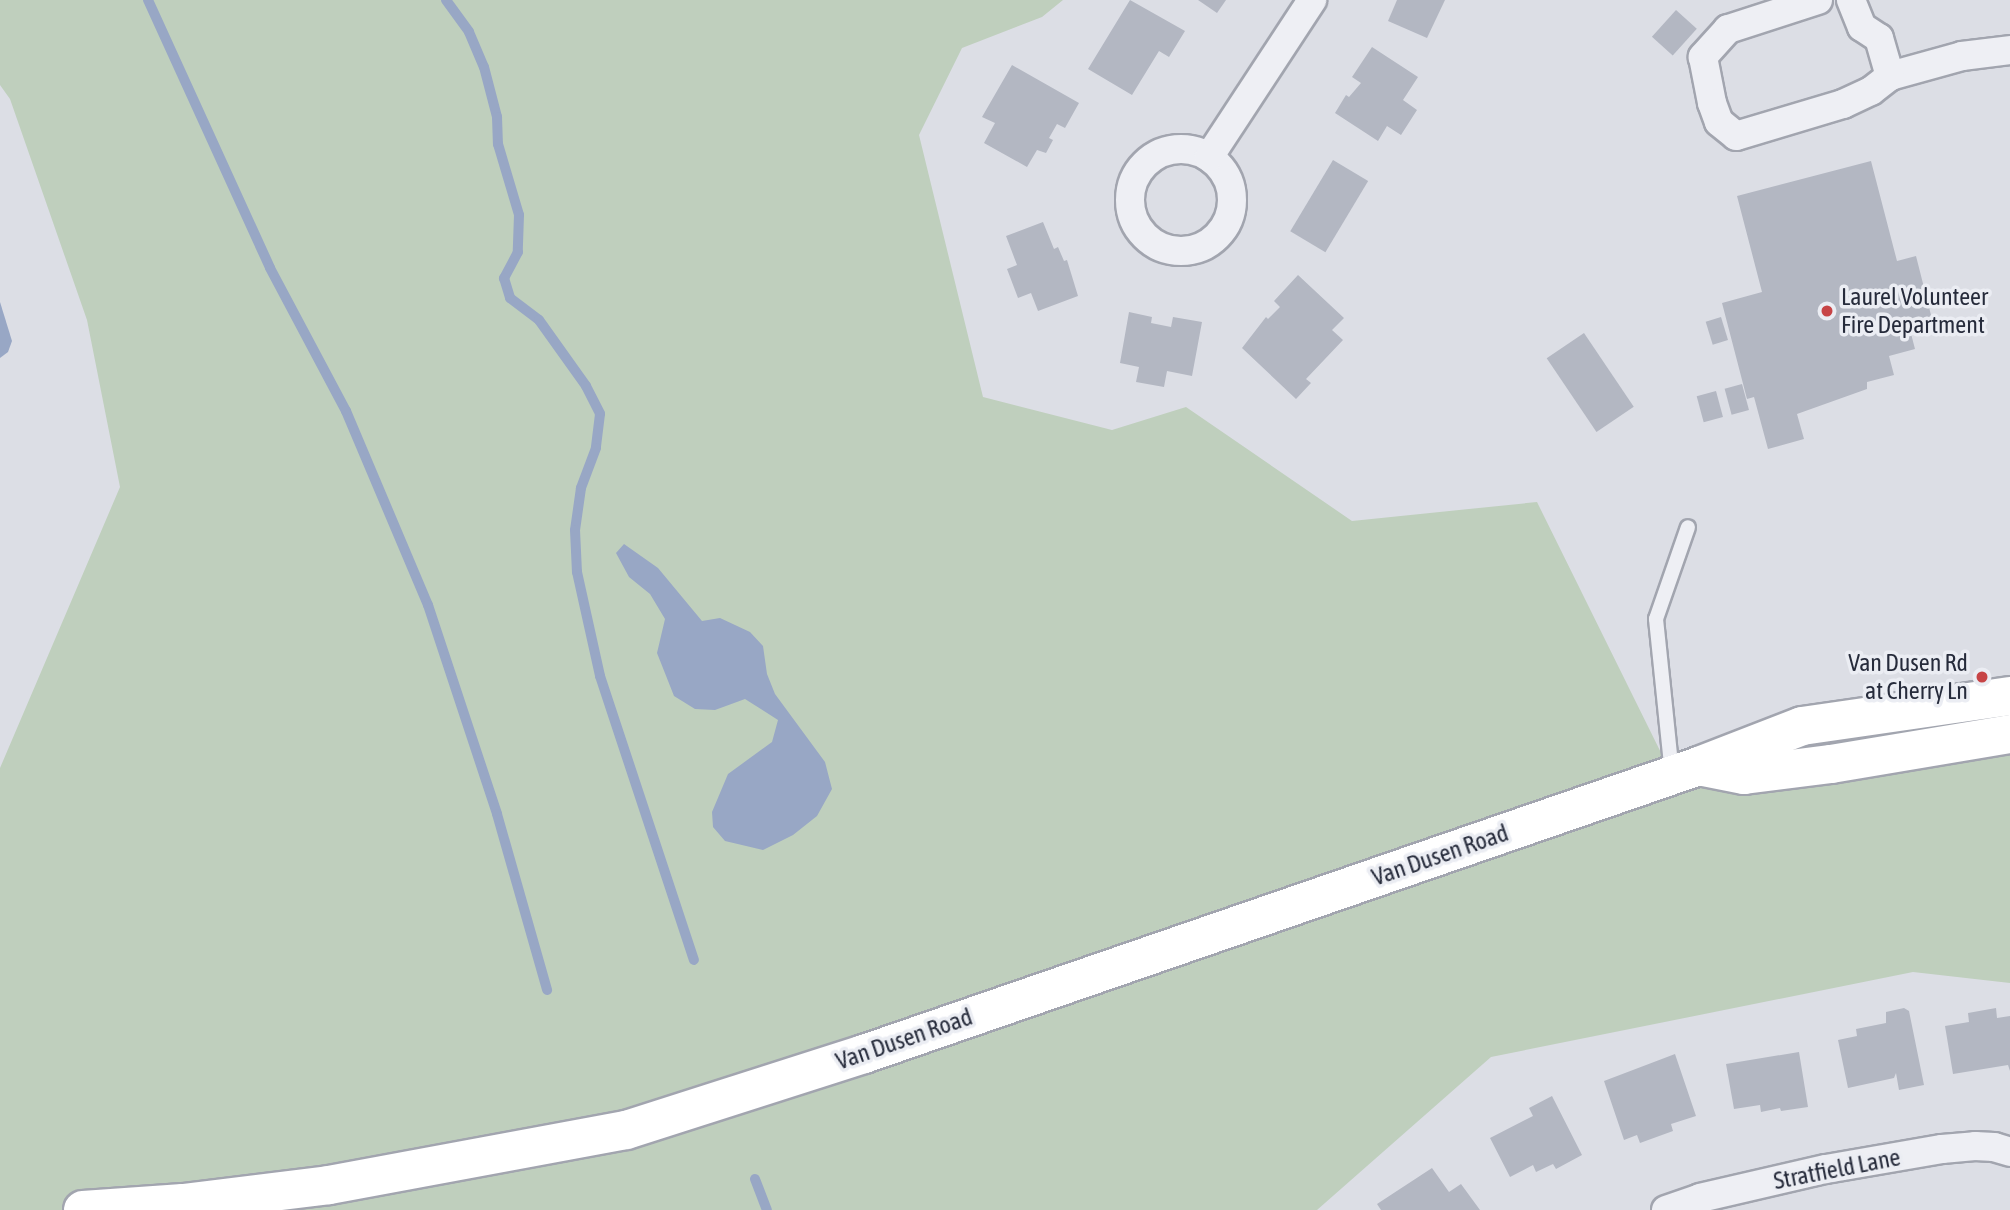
<!DOCTYPE html>
<style>
body{margin:0}
#map{position:relative;width:2010px;height:1210px;overflow:hidden;background:#dcdee5;font-family:"Asap Condensed",sans-serif}
div>[style]{position:absolute}
[style*='--x']{left:calc(var(--x)*1px);top:calc(var(--y)*1px);width:calc(var(--w)*1px);rotate:calc(var(--a)*1deg)}
.green>*{inset:0;background:#bfcfbd}
.water>*{inset:0;background:#98a7c5}
.stream>*{height:10px;margin:-5px;padding:0 5px;transform-origin:5px;border-radius:5px;background:#98a7c5}
.building>*{inset:0;background:#b3b7c2;transform-origin:0 0}
.roads{filter:drop-shadow(2px 0 #a2a5af) drop-shadow(-2px 0 #a2a5af) drop-shadow(0 2px #a2a5af) drop-shadow(0 -2px #a2a5af)}
.service>*{height:14px;margin:-7px;padding:0 7px;transform-origin:7px;border-radius:7px;background:#eeeff4}
.minor>*{height:28px;margin:-14px;padding:0 14px;transform-origin:14px;border-radius:14px;background:#eeeff4}
.minor>.ring{margin:-14px;padding:0;box-sizing:content-box;background:none;border:28px solid #eeeff4;border-radius:50%}
.secondary>*{height:38px;margin:-19px;padding:0 19px;transform-origin:19px;border-radius:19px;background:#fff}
.dots>*{width:19px;height:19px;translate:-50% -50%;box-sizing:border-box;border:4px solid #ebedf3;border-radius:50%}
span{translate:-50% -50%;white-space:nowrap;text-align:center;line-height:1.15;-webkit-text-stroke:7px #ebedf3;paint-order:stroke}
.poi-label{font-size:24px;color:#262b3b}
.left{translate:0 -50%;text-align:left}
.right{translate:-100% -50%;text-align:right}
.street-label{font-size:24px;color:#262b3b}
</style>
<div id="map">
<div class="green">
<div style="clip-path:polygon(0 0,1063px 0,1042px 17px,962px 48px,919px 135px,983px 397px,1112px 430px,1186px 407px,1352px 521px,1537px 502px,1672px 775px,2010px 734px,2010px 983px,1913px 972px,1491px 1057px,1317px 1210px,0 1210px,0 768px,120px 487px,87px 320px,10px 99px,0 85px)"></div>
</div>
<div class="water">
<div style="clip-path:polygon(0 302px,12px 341px,8px 352px,0 358px)"></div>
<div style="clip-path:polygon(624px 544px,658px 568px,702px 621px,720px 618px,750px 632px,763px 646px,767px 674px,775px 694px,825px 762px,832px 789px,817px 816px,793px 835px,763px 850px,725px 841px,713px 827px,712px 812px,728px 774px,772px 742px,778px 720px,745px 699px,715px 710px,695px 709px,674px 696px,657px 653px,665px 619px,650px 594px,629px 577px,616px 553px)"></div>
</div>
<div class="stream">
<div style="--x:148;--y:0;--w:294;--a:65.5"></div>
<div style="--x:270;--y:268;--w:162;--a:62"></div>
<div style="--x:346;--y:411;--w:211;--a:67.1"></div>
<div style="--x:428;--y:605;--w:220;--a:71.7"></div>
<div style="--x:497;--y:814;--w:183;--a:74.1"></div>
<div style="--x:446;--y:0;--w:39;--a:54"></div>
<div style="--x:469;--y:32;--w:38;--a:67"></div>
<div style="--x:484;--y:67;--w:52;--a:75.4"></div>
<div style="--x:497;--y:117;--w:27;--a:88"></div>
<div style="--x:498;--y:144;--w:74;--a:73.5"></div>
<div style="--x:519;--y:215;--w:37;--a:92"></div>
<div style="--x:518;--y:252;--w:30;--a:118"></div>
<div style="--x:504;--y:278;--w:21;--a:73"></div>
<div style="--x:510;--y:298;--w:36;--a:37"></div>
<div style="--x:539;--y:320;--w:81;--a:54.5"></div>
<div style="--x:586;--y:386;--w:31;--a:63"></div>
<div style="--x:600;--y:414;--w:34;--a:97"></div>
<div style="--x:596;--y:448;--w:43;--a:110.6"></div>
<div style="--x:581;--y:488;--w:42;--a:98.1"></div>
<div style="--x:575;--y:530;--w:42;--a:87.3"></div>
<div style="--x:577;--y:572;--w:107;--a:77.5"></div>
<div style="--x:600;--y:676;--w:299;--a:71.7"></div>
<div style="--x:755;--y:1179;--w:33;--a:69"></div>
</div>
<div class="building">
<div style="clip-path:polygon(1130px 0,1185px 31px,1169px 57px,1159px 51px,1132px 95px,1088px 69px)"></div>
<div style="clip-path:polygon(1198px 0,1226px 0,1217px 13px)"></div>
<div style="clip-path:polygon(1397px 0,1445px 0,1427px 38px,1388px 21px)"></div>
<div style="left:1676px;top:10px;width:28px;height:36px;rotate:42deg"></div>
<div style="clip-path:polygon(1372px 47px,1418px 77px,1403px 100px,1417px 110px,1401px 135px,1387px 126px,1378px 141px,1335px 113px,1346px 95px,1349px 97px,1361px 83px,1352px 77px)"></div>
<div style="clip-path:polygon(1012px 65px,1079px 103px,1065px 128px,1057px 124px,1049px 138px,1053px 140px,1046px 153px,1037px 150px,1027px 167px,984px 143px,995px 123px,982px 117px)"></div>
<div style="left:1333px;top:160px;width:41px;height:83px;rotate:31deg"></div>
<div style="clip-path:polygon(1871px 161px,1897px 261px,1916px 256px,1932px 319px,1909px 326px,1915px 349px,1889px 356px,1894px 375px,1867px 382px,1867px 389px,1797px 414px,1804px 439px,1768px 449px,1754px 397px,1747px 399px,1722px 303px,1762px 292px,1737px 196px)"></div>
<div style="clip-path:polygon(1043px 222px,1054px 249px,1058px 247px,1064px 261px,1067px 260px,1078px 296px,1038px 311px,1031px 293px,1018px 298px,1007px 269px,1017px 265px,1006px 236px)"></div>
<div style="clip-path:polygon(1298px 275px,1344px 318px,1332px 330px,1343px 340px,1306px 379px,1311px 383px,1296px 399px,1242px 348px,1266px 317px,1268px 319px,1280px 307px,1274px 301px)"></div>
<div style="clip-path:polygon(1129px 312px,1152px 317px,1151px 323px,1171px 327px,1173px 317px,1202px 322px,1192px 376px,1167px 371px,1164px 387px,1136px 382px,1139px 367px,1120px 363px)"></div>
<div style="left:1721px;top:317px;width:24px;height:16px;rotate:73deg"></div>
<div style="left:1584px;top:333px;width:89px;height:45px;rotate:56deg"></div>
<div style="left:1742px;top:384px;width:27px;height:18px;rotate:75deg"></div>
<div style="left:1716px;top:391px;width:27px;height:20px;rotate:75deg"></div>
<div style="clip-path:polygon(1904px 1008px,1909px 1011px,1924px 1085px,1899px 1090px,1896px 1073px,1894px 1078px,1848px 1088px,1838px 1040px,1857px 1036px,1856px 1029px,1886px 1023px,1886px 1012px)"></div>
<div style="clip-path:polygon(1996px 1008px,1997px 1018px,2010px 1016px,2010px 1071px,2008px 1065px,1953px 1074px,1945px 1026px,1969px 1022px,1968px 1013px)"></div>
<div style="clip-path:polygon(1799px 1052px,1808px 1107px,1781px 1111px,1780px 1108px,1761px 1112px,1760px 1105px,1734px 1109px,1726px 1064px)"></div>
<div style="clip-path:polygon(1675px 1054px,1696px 1116px,1671px 1124px,1673px 1131px,1640px 1143px,1637px 1135px,1624px 1140px,1604px 1081px)"></div>
<div style="clip-path:polygon(1552px 1096px,1582px 1155px,1556px 1169px,1553px 1164px,1536px 1172px,1533px 1165px,1510px 1177px,1490px 1138px,1533px 1116px,1529px 1108px)"></div>
<div style="clip-path:polygon(1432px 1168px,1449px 1192px,1461px 1184px,1480px 1210px,1381px 1210px,1377px 1204px)"></div>
</div>
<div class="roads">
<div class="service">
<div style="--x:1672;--y:774;--w:156;--a:-95.9"></div>
<div style="--x:1656;--y:619;--w:97;--a:-70.8"></div>
</div>
<div class="minor">
<div style="--x:1818;--y:0;--w:95;--a:162.1"></div>
<div style="--x:1728;--y:29;--w:38;--a:132"></div>
<div style="--x:1703;--y:57;--w:47;--a:78.9"></div>
<div style="--x:1712;--y:103;--w:20;--a:70"></div>
<div style="--x:1719;--y:122;--w:22;--a:39"></div>
<div style="--x:1736;--y:136;--w:112;--a:-16.7"></div>
<div style="--x:1843;--y:104;--w:31;--a:-25"></div>
<div style="--x:1871;--y:91;--w:24;--a:-38"></div>
<div style="--x:1890;--y:76;--w:75;--a:-15.5"></div>
<div style="--x:1962;--y:56;--w:48;--a:-7.1"></div>
<div style="--x:1851;--y:0;--w:29;--a:68"></div>
<div style="--x:1862;--y:27;--w:20;--a:33"></div>
<div style="--x:1879;--y:38;--w:40;--a:74"></div>
<div class="ring" style="left:1130px;top:149px;width:74px;height:74px"></div>
<div style="--x:1209;--y:157;--w:188;--a:-56.7"></div>
<div style="--x:1666;--y:1210;--w:36;--a:-19"></div>
<div style="--x:1700;--y:1198;--w:129;--a:-13"></div>
<div style="--x:1826;--y:1169;--w:118;--a:-9.8"></div>
<div style="--x:1942;--y:1149;--w:33;--a:-5"></div>
<div style="--x:1975;--y:1146;--w:19;--a:3"></div>
<div style="--x:1994;--y:1147;--w:17;--a:17"></div>
</div>
<div class="secondary">
<div style="--x:1704;--y:767;--w:41;--a:11.3"></div>
<div style="--x:1744;--y:775;--w:88;--a:-7.2"></div>
<div style="--x:1831;--y:764;--w:181;--a:-9.5"></div>
<div style="--x:83;--y:1210;--w:100;--a:-4"></div>
<div style="--x:183;--y:1203;--w:147;--a:-7"></div>
<div style="--x:329;--y:1185;--w:302;--a:-10.5"></div>
<div style="--x:626;--y:1130;--w:250;--a:-17.7"></div>
<div style="--x:864;--y:1054;--w:883;--a:-19.03"></div>
<div style="--x:1699;--y:766;--w:110;--a:-21.2"></div>
<div style="--x:1802;--y:726;--w:210;--a:-8.2"></div>
</div>
</div>
<div class="dots">
<div style="left:1827px;top:311px;background:#c74446"></div>
<div style="left:1982px;top:677px;background:#c74446"></div>
</div>
<div class="poi-label">
<span class="left" style="left:1841px;top:311px">Laurel Volunteer<br>Fire Department</span>
<span class="right" style="left:1968px;top:677px">Van Dusen Rd<br>at Cherry Ln</span>
</div>
<div class="street-label">
<span style="left:1440px;top:855px;rotate:-19deg">Van Dusen Road</span>
<span style="left:904px;top:1039px;rotate:-19deg">Van Dusen Road</span>
<span style="left:1837px;top:1169px;rotate:-11deg">Stratfield Lane</span>
</div>
</div>
